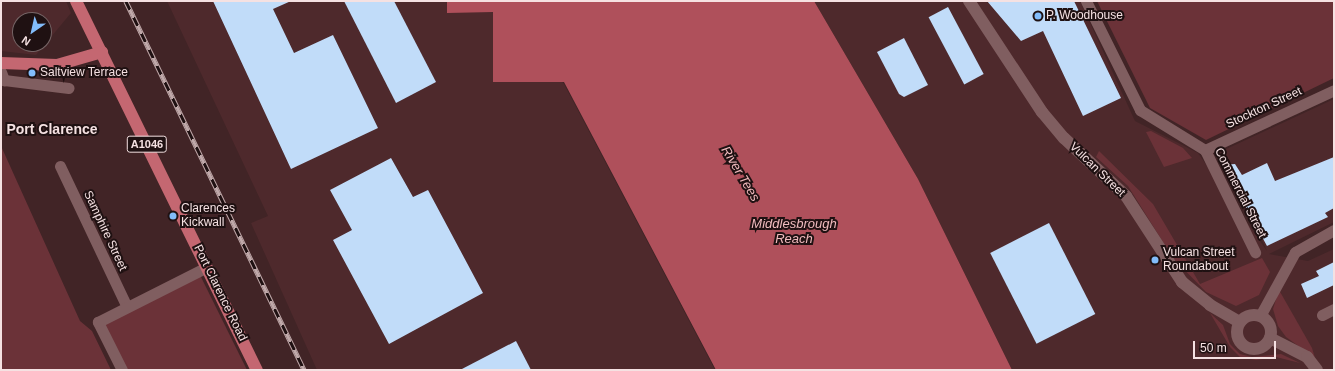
<!DOCTYPE html>
<style>
body{margin:0}
#map{position:relative;width:1335px;height:371px;overflow:hidden;background:#412426;font-family:Helvetica,sans-serif}
div>[style]{position:absolute}
[style*='--x']{left:calc(var(--x)*1px);top:calc(var(--y)*1px);width:calc(var(--w)*1px);rotate:calc(var(--a)*1deg)}
.built>*{inset:0;background:#4e292c}
.green>*{inset:0;background:#6b3238}
.water>*{inset:0;background:#af505b}
.building>*{inset:0;background:#c1dcf9;transform-origin:0 0}
.street>*{height:11px;margin:-5.5px;padding:0 5.5px;transform-origin:5.5px;border-radius:5.5px;background:#805e60}
.secondary>*{height:12px;margin:-6px;padding:0 6px;transform-origin:6px;border-radius:6px;background:#805e60}
.secondary>.ring{margin:-6px;padding:0;box-sizing:content-box;background:none;border:12px solid #805e60;border-radius:50%}
.primary>*{height:12px;margin:-6px;padding:0 6px;transform-origin:6px;border-radius:6px;background:#c46771}
.rail>*{height:4.5px;margin-top:-2.25px;transform-origin:0;background:repeating-linear-gradient(90deg,#1f1112 0 9px,#c0a9aa 0 18px);box-sizing:border-box;border-block:1px solid #c0a9aa}
.dots>*{width:11px;height:11px;translate:-50% -50%;box-sizing:border-box;border:2px solid #1f1112;border-radius:50%}
span{translate:-50% -50%;white-space:nowrap;text-align:center;line-height:1.15;-webkit-text-stroke:4px #1f1112;paint-order:stroke}
.shield-label span{padding:1px 3px;background:#1f1112;border:1px solid;border-radius:3px;-webkit-text-stroke-width:0}
.shield-label{font-size:11px;color:#f5e1e2;font-weight:700}
.poi-label{font-size:12px;color:#f5e1e2}
.left{translate:0 -50%;text-align:left}
.street-label{font-size:12px;color:#f5e1e2}
.water-label{font-size:13px;color:#f0bbbe;font-style:italic}
.quarter-label{font-size:14px;color:#f5e1e2;font-weight:700}
.frame{position:absolute;inset:0;border:2px solid #f5e1e2;pointer-events:none}
.north{position:absolute;left:12px;top:12px;width:40px;height:40px;box-sizing:border-box;background:#1f1112;border:1px solid #756465;border-radius:50%;rotate:214deg;font-size:11px;font-weight:700;line-height:16px;text-align:center;color:#f5e1e2}
.north::after{content:'';display:block;margin:auto;width:14px;height:18px;background:#82bcfa;clip-path:polygon(50% 0,100% 100%,50% 72%,0 100%)}
.scale{position:absolute;left:1193px;top:341px;width:83px;height:18px;box-sizing:border-box;border:2px solid #f5e1e2;border-top:0;padding-left:5px;font-size:12px;line-height:14px;white-space:nowrap;color:#f5e1e2;-webkit-text-stroke:3px #1f1112;paint-order:stroke}
</style>
<div id="map">
<div class="built">
<div style="clip-path:polygon(evenodd,1px 1px,66px 1px,71px 13px,36px 55px,1px 51px,1px 1px,20px 20px,44px 20px,44px 44px,20px 44px,20px 20px)"></div>
<div style="clip-path:polygon(167px 1px,493px 1px,564px 84px,715px 370px,317px 370px,251px 223px,268px 216px)"></div>
<div style="clip-path:polygon(814px 1px,1080px 1px,1135px 121px,1198px 153px,1267px 251px,1222px 151px,1334px 99px,1334px 222px,1269px 254px,1308px 261px,1334px 249px,1334px 370px,1012px 370px,918px 179px)"></div>
</div>
<div class="green">
<div style="clip-path:polygon(1097px 1px,1334px 1px,1334px 78px,1206px 140px,1150px 108px)"></div>
<div style="clip-path:polygon(1151px 131px,1183px 148px,1192px 158px,1164px 167px,1146px 132px)"></div>
<div style="clip-path:polygon(1px 146px,80px 321px,92px 331px,111px 370px,1px 370px)"></div>
<div style="clip-path:polygon(1099px 151px,1153px 204px,1200px 284px,1262px 258px,1270px 272px,1259px 295px,1236px 306px,1206px 292px,1173px 258px,1128px 186px,1096px 157px)"></div>
<div style="clip-path:polygon(200px 275px,247px 370px,127px 370px,102px 320px)"></div>
<div style="clip-path:polygon(1279px 290px,1312px 348px,1315px 358px,1286px 337px,1278px 326px,1273px 309px)"></div>
<div style="clip-path:polygon(1210px 313px,1223px 325px,1230px 344px,1240px 354px,1252px 357px,1281px 354px,1300px 363px,1276px 357px,1256px 360px,1240px 357px,1230px 347px)"></div>
</div>
<div class="water">
<div style="clip-path:polygon(447px 1px,814px 1px,918px 179px,1012px 370px,716px 370px,564px 82px,493px 82px,493px 12px,447px 13px)"></div>
</div>
<div class="building">
<div style="clip-path:polygon(213px 1px,291px 1px,273px 9px,294px 53px,333px 35px,378px 128px,291px 169px)"></div>
<div style="clip-path:polygon(344px 1px,394px 1px,436px 82px,396px 103px)"></div>
<div style="clip-path:polygon(987px 1px,1074px 1px,1121px 98px,1083px 116px,1043px 31px,1021px 41px)"></div>
<div style="left:948px;top:7px;width:76px;height:22px;rotate:62deg"></div>
<div style="clip-path:polygon(904px 38px,928px 85px,904px 97px,899px 94px,877px 52px)"></div>
<div style="clip-path:polygon(1334px 157px,1334px 208px,1325px 213px,1328px 217px,1267px 246px,1223px 165px,1235px 164px,1242px 175px,1267px 163px,1275px 181px)"></div>
<div style="clip-path:polygon(391px 158px,413px 197px,428px 190px,483px 293px,389px 344px,333px 240px,352px 230px,330px 190px)"></div>
<div style="left:1049px;top:223px;width:102px;height:66px;rotate:63deg"></div>
<div style="clip-path:polygon(1334px 262px,1334px 285px,1307px 298px,1301px 284px,1319px 276px,1316px 271px)"></div>
<div style="clip-path:polygon(516px 341px,531px 370px,460px 370px)"></div>
</div>
<div class="street">
<div style="--x:1086;--y:1;--w:122;--a:63.6"></div>
<div style="--x:1140;--y:110;--w:76;--a:31.6"></div>
<div style="--x:1205;--y:150;--w:114;--a:63.9"></div>
<div style="--x:1;--y:72;--w:9;--a:69"></div>
<div style="--x:4;--y:80;--w:65;--a:7"></div>
<div style="--x:1205;--y:150;--w:142;--a:-24.9"></div>
<div style="--x:60;--y:166;--w:156;--a:64.6"></div>
<div style="--x:1322;--y:315;--w:13;--a:-27"></div>
<div style="--x:1260;--y:316;--w:73;--a:-61.3"></div>
<div style="--x:1295;--y:252;--w:45;--a:-29.4"></div>
<div style="--x:122;--y:370;--w:54;--a:-116.6"></div>
<div style="--x:98;--y:322;--w:122;--a:-26.8"></div>
</div>
<div class="secondary">
<div style="--x:969;--y:1;--w:133;--a:56.7"></div>
<div style="--x:1042;--y:112;--w:34;--a:50"></div>
<div style="--x:1064;--y:138;--w:85;--a:43.1"></div>
<div style="--x:1126;--y:196;--w:103;--a:56.9"></div>
<div style="--x:1182;--y:282;--w:36;--a:39"></div>
<div style="--x:1210;--y:305;--w:34;--a:30"></div>
<div class="ring" style="left:1237px;top:315px;width:22px;height:22px"></div>
<div style="--x:1270;--y:338;--w:42;--a:27.2"></div>
<div style="--x:1307;--y:357;--w:16;--a:52"></div>
</div>
<div class="primary">
<div style="--x:76;--y:1;--w:411;--a:63.9"></div>
<div style="--x:1;--y:63;--w:56;--a:2"></div>
<div style="--x:57;--y:65;--w:47;--a:-16.1"></div>
</div>
<div class="rail">
<div style="--x:126;--y:1;--w:410;--a:64.2"></div>
</div>
<div class="dots">
<div style="left:1038px;top:16px;background:#82bcfa"></div>
<div style="left:32px;top:73px;background:#82bcfa"></div>
<div style="left:173px;top:216px;background:#82bcfa"></div>
<div style="left:1155px;top:260px;background:#82bcfa"></div>
</div>
<div class="shield-label">
<span style="left:147px;top:144px">A1046</span>
</div>
<div class="poi-label">
<span class="left" style="left:1046px;top:16px">P. Woodhouse</span>
<span class="left" style="left:40px;top:73px">Saltview Terrace</span>
<span class="left" style="left:181px;top:216px">Clarences<br>Kickwall</span>
<span class="left" style="left:1163px;top:260px">Vulcan Street<br>Roundabout</span>
</div>
<div class="street-label">
<span style="left:1264px;top:108px;rotate:-25deg">Stockton Street</span>
<span style="left:1097px;top:170px;rotate:44deg">Vulcan Street</span>
<span style="left:1240px;top:193px;rotate:63deg">Commercial Street</span>
<span style="left:105px;top:231px;rotate:65deg">Samphire Street</span>
<span style="left:220px;top:293px;rotate:64deg">Port Clarence Road</span>
</div>
<div class="water-label">
<span style="left:740px;top:174px;rotate:59deg">River Tees</span>
<span style="left:794px;top:232px">Middlesbrough<br>Reach</span>
</div>
<div class="quarter-label">
<span style="left:52px;top:129px">Port Clarence</span>
</div>
<div class="frame"></div>
<div class="north">N</div>
<div class="scale">50 m</div>
</div>
